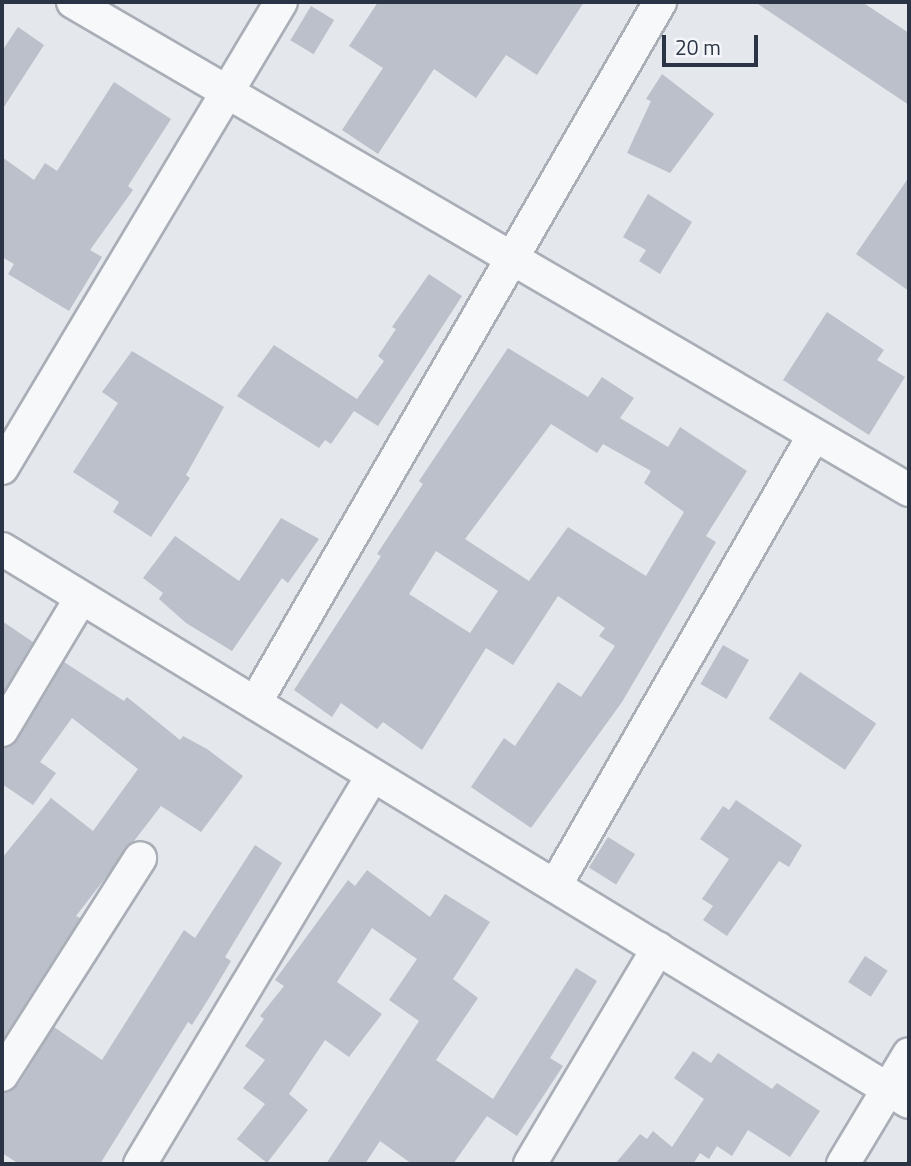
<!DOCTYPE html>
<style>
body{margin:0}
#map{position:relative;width:911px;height:1166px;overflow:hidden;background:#e4e7ec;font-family:"Titillium Web",sans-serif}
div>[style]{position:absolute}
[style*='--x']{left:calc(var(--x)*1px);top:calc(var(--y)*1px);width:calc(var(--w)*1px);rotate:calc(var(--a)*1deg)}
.building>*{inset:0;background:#bbc0ca;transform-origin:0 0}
.roads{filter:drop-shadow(2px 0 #a9aeb7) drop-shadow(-2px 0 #a9aeb7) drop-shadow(0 2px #a9aeb7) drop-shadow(0 -2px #a9aeb7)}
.minor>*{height:32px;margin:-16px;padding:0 16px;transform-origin:16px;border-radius:16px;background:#f7f8fa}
span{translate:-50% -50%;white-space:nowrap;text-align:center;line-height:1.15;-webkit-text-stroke:5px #f4f6f9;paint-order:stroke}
.frame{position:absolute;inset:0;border:4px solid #2b3445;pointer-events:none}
.scale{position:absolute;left:662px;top:35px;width:96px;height:32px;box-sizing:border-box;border:4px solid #2b3445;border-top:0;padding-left:9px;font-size:21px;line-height:24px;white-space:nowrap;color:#2b3445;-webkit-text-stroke:5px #f4f6f9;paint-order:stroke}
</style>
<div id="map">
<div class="building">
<div style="clip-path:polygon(378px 2px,584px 2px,537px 75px,506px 55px,476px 98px,434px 69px,378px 154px,342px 130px,383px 68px,349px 46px)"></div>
<div style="clip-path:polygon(755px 2px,862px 2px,909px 33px,909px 105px)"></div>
<div style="left:311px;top:6px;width:27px;height:40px;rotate:31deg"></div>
<div style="clip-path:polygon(18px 27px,44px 45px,2px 110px,2px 51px)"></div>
<div style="clip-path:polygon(662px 74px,714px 114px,670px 173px,627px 153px,651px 101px,646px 99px)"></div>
<div style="clip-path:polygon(114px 82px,171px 119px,128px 186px,133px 190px,90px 250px,102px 257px,69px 311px,8px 274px,14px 264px,2px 257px,2px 157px,34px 180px,45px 163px,57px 171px)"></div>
<div style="clip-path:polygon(909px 177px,909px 291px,856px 254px)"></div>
<div style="clip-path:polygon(648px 194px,692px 222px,660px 274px,639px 261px,646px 250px,623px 237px)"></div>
<div style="clip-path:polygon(429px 274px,462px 296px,378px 426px,354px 411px,331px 444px,325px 440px,319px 448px,237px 396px,274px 345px,357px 399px,384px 361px,378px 356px,396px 329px,392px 327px)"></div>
<div style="clip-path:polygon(827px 312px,884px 350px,877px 360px,905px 377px,869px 435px,783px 380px)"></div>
<div style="clip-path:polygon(evenodd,508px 348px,588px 397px,602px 377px,634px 398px,620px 418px,668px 447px,680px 427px,747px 471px,706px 536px,716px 542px,622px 702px,531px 828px,471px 787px,504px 738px,515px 746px,558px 682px,581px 697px,615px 646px,599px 636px,605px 628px,558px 596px,513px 665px,486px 648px,422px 750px,383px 722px,377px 729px,341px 703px,332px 717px,294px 690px,381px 556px,377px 554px,423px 484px,419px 481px,508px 348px,551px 424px,597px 453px,603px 444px,651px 471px,644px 483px,684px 512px,646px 576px,568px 527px,529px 581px,465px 539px,551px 424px,508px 348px,436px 551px,498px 591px,470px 633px,409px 594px,436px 551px)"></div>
<div style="clip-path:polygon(132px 351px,224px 407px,186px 475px,190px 478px,151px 537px,113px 512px,119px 502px,73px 472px,118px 403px,102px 392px)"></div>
<div style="clip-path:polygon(281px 518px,319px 539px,288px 583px,282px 578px,232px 651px,186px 623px,159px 599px,163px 593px,143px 578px,175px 536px,239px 581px)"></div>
<div style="clip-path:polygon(2px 621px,33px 642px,2px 695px)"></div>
<div style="left:723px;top:645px;width:30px;height:45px;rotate:30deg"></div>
<div style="clip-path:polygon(64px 662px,124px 701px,127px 697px,180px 740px,183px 736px,207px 749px,243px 776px,201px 832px,161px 806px,76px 916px,80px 918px,2px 1041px,2px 858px,51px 798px,93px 831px,138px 769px,72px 718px,40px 762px,56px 773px,33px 805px,2px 784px,2px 748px,18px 739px)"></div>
<div style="left:800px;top:672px;width:92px;height:56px;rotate:34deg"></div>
<div style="clip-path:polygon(736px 800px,802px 845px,789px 867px,779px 861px,727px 936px,703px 920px,713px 906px,702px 899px,729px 859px,700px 839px,723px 806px,729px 810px)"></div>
<div style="left:608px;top:837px;width:32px;height:36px;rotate:32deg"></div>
<div style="clip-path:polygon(255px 845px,282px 863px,225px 957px,231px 961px,209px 998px,192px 1025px,188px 1022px,100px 1164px,19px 1164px,2px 1153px,2px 1093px,18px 1085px,54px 1027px,102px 1060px,184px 930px,195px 938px)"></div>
<div style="clip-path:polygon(367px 870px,430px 917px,445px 894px,490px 922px,453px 979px,478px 998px,436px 1060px,493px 1099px,576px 968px,597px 981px,550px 1058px,563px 1066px,517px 1136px,487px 1116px,453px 1164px,412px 1164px,380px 1141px,365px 1164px,326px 1164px,419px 1021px,389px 1000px,417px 959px,372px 928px,337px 982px,382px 1014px,349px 1057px,325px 1040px,289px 1094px,308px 1110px,267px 1163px,237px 1139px,265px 1104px,243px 1088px,265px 1060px,245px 1046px,264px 1019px,260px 1016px,284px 986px,275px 980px,348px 880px,355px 886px)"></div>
<div style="left:865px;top:956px;width:27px;height:31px;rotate:33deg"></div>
<div style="clip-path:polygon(693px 1051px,711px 1063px,718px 1053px,772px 1089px,777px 1083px,820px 1111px,790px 1157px,748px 1130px,732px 1156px,717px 1146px,709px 1159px,700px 1153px,693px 1164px,615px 1164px,640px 1134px,647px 1139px,653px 1131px,672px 1147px,704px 1099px,674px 1078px)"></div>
</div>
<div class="roads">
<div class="minor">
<div style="--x:73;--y:2;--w:968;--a:30.27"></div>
<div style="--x:2;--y:468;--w:543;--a:-59.09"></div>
<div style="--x:2;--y:549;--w:1062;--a:31.37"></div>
<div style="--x:255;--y:703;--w:810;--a:-59.98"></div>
<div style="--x:2;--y:730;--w:154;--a:-59.1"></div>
<div style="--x:555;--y:886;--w:520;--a:-60.13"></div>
<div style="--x:2;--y:1075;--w:257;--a:-57.5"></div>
<div style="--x:140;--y:1164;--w:453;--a:-59.1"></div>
<div style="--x:530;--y:1164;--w:251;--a:-59.3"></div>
<div style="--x:843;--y:1164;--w:128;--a:-59"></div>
</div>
</div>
<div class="frame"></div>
<div class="scale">20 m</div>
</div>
